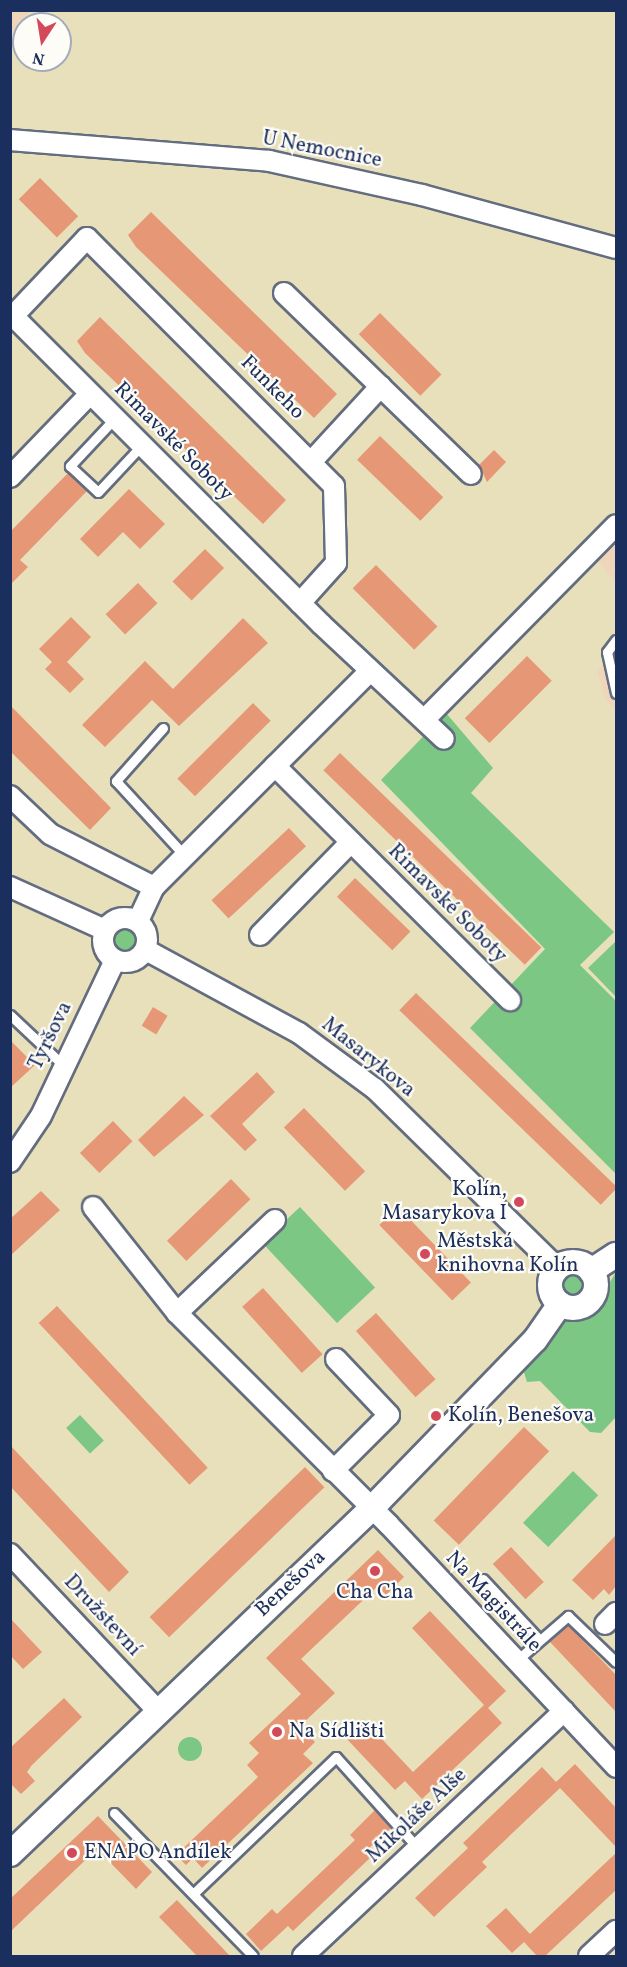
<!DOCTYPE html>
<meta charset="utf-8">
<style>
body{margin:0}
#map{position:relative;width:627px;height:1967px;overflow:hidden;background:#e8e0bb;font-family:Vollkorn,serif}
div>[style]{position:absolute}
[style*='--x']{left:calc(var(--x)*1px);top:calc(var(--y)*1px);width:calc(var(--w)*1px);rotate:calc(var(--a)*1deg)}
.built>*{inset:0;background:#efd6bb}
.green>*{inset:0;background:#7cc784;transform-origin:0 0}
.round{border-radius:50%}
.building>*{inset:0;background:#e69876;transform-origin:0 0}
.roads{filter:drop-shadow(2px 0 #636d7f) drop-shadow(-2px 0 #636d7f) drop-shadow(0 2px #636d7f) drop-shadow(0 -2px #636d7f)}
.service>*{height:9px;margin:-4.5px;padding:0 4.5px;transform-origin:4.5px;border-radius:4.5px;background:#fff}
.minor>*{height:20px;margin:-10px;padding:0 10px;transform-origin:10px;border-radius:10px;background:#fff}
.minor>.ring{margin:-10px;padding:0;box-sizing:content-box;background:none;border:20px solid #fff;border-radius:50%}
.tertiary>*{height:24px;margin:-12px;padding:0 12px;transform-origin:12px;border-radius:12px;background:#fff}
.tertiary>.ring{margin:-12px;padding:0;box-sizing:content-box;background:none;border:24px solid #fff;border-radius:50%}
.dots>*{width:16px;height:16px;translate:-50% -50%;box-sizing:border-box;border:3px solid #fdfcf7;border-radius:50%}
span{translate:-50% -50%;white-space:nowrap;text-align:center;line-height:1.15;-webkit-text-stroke:4.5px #fdfcf7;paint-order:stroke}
.street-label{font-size:21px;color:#1b2f5e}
.poi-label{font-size:21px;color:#1b2f5e}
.right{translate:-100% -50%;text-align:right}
.left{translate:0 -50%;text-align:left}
.frame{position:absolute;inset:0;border:12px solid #1b2f5e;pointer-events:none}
.north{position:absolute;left:12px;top:12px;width:60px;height:60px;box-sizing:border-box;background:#fdfcf7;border:2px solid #a3aaba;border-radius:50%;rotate:192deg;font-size:16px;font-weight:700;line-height:24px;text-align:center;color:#1b2f5e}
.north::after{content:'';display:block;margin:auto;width:21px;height:27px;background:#d1495b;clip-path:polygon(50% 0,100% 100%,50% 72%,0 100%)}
</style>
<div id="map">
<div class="built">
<div style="clip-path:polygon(11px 10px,30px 11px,11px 34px,10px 11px)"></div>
<div style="clip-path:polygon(616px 537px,616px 582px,595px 559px)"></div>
<div style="clip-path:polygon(616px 650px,616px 711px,605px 699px,597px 672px)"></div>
</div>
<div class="green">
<div style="clip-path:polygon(446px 713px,493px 768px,471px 793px,614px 932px,580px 965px,616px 1001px,616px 1174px,470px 1028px,545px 949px,381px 780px)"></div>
<div class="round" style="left:114px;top:929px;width:22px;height:22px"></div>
<div style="clip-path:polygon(616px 941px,616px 997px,588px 968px)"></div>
<div style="left:300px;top:1207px;width:110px;height:52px;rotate:47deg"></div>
<div style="clip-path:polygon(616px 1272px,616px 1417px,601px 1433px,590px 1432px,540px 1381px,527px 1382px,523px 1369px,564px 1322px,594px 1308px)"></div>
<div class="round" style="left:562px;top:1275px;width:20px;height:20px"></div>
<div style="left:80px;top:1415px;width:35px;height:19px;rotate:47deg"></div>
<div style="left:573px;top:1471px;width:35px;height:72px;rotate:44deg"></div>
<div class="round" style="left:178px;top:1737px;width:24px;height:24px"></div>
</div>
<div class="building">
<div style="left:40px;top:178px;width:54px;height:30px;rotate:45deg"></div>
<div style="clip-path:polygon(151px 212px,337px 394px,314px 418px,136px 247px,128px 235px)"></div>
<div style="left:380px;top:313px;width:87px;height:30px;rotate:45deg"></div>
<div style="clip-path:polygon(100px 317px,286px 500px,263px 524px,85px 353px,77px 341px)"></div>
<div style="left:380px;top:436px;width:88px;height:33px;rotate:44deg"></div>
<div style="clip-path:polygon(494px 450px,506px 462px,487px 482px,479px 465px)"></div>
<div style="clip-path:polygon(68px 473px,87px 491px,20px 560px,28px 567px,10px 585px,10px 532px)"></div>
<div style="clip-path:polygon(129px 489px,165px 524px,140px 549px,123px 532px,98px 557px,80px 539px)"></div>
<div style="left:205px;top:549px;width:27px;height:46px;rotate:45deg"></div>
<div style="left:376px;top:565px;width:87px;height:33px;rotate:45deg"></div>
<div style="left:138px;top:583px;width:28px;height:45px;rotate:46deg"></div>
<div style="clip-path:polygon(71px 617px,91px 637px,67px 662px,84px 679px,70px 693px,45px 669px,52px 662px,39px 649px)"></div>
<div style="clip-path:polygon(243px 618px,268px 643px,179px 726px,152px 700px,105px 747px,82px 725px,145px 661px,173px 689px)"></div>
<div style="left:527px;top:656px;width:35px;height:88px;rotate:45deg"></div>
<div style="left:253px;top:703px;width:25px;height:107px;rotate:45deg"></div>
<div style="clip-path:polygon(10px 705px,111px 808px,90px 830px,10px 751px)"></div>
<div style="left:340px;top:753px;width:280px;height:24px;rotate:44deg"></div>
<div style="left:289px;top:828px;width:25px;height:106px;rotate:47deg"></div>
<div style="left:355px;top:878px;width:77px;height:26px;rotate:44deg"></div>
<div style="left:416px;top:993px;width:280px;height:24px;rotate:44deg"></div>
<div style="left:153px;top:1007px;width:17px;height:22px;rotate:31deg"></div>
<div style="clip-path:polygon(10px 1040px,35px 1065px,10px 1088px)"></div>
<div style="clip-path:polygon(257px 1072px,275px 1092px,242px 1124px,257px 1140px,245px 1151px,210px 1116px)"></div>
<div style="clip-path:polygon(184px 1096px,204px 1115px,154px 1157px,138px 1140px)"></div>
<div style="left:304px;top:1108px;width:88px;height:28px;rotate:46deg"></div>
<div style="left:113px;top:1121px;width:28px;height:46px;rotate:46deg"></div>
<div style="left:231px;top:1179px;width:28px;height:89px;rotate:46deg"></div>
<div style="clip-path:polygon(41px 1191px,60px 1210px,10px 1256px,10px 1219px)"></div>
<div style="left:398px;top:1207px;width:105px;height:26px;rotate:46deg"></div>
<div style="left:263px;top:1288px;width:89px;height:28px;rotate:48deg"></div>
<div style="left:57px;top:1306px;width:221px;height:25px;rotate:47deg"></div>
<div style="left:376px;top:1313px;width:89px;height:27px;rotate:48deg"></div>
<div style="left:524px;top:1427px;width:35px;height:130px;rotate:44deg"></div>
<div style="clip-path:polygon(10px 1445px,129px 1572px,109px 1592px,10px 1486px)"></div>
<div style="left:305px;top:1467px;width:28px;height:216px;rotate:46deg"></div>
<div style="clip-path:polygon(616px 1535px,616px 1586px,609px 1595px,604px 1589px,593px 1600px,572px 1580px)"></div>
<div style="left:511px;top:1547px;width:48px;height:25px;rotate:47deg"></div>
<div style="clip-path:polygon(378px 1550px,404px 1577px,386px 1595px,378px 1586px,301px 1659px,335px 1693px,300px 1726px,315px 1742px,303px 1754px,313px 1763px,202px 1868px,193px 1858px,186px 1865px,176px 1855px,258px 1777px,247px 1765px,259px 1753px,249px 1743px,301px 1694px,266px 1658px)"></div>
<div style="clip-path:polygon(430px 1611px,506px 1691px,488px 1708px,502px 1723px,422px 1799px,405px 1781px,395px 1790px,344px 1736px,363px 1719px,413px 1772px,484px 1705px,412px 1628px)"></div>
<div style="clip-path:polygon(10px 1618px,42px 1652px,23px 1669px,10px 1655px)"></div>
<div style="clip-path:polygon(568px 1625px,616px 1675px,616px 1712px,550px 1642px)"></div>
<div style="clip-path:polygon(64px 1698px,82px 1717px,32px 1765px,27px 1772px,35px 1781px,21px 1794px,10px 1783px,10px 1748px)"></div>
<div style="clip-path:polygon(575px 1764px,616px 1808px,616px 1847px,560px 1788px,482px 1862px,487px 1867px,434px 1917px,415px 1898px,468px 1848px,463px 1843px,542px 1767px,556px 1782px)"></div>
<div style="clip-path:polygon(375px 1810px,391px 1828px,366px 1851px,371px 1857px,293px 1931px,288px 1926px,261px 1951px,246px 1934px,272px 1909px,277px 1914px,355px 1840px,350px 1835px)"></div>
<div style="clip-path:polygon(98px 1816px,152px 1872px,136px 1889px,97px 1849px,10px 1932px,10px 1899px)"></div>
<div style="clip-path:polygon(616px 1853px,616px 1890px,545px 1956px,537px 1956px,524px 1942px,512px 1953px,486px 1926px,506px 1908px,530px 1934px)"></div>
<div style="clip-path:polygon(177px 1900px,230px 1956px,197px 1956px,159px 1917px)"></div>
</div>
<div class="roads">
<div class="service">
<div style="--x:115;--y:418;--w:66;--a:133.2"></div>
<div style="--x:70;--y:466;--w:38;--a:43"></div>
<div style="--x:98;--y:492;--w:64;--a:-46.9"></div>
<div style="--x:616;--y:640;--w:15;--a:127"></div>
<div style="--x:607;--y:652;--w:42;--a:77.6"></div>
<div style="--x:163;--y:728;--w:71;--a:131.6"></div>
<div style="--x:116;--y:781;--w:100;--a:47.4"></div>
<div style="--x:10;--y:1015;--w:71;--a:43.3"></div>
<div style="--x:483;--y:1579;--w:82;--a:47"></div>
<div style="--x:516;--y:1661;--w:69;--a:-40.9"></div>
<div style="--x:568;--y:1616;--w:66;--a:43.8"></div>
<div style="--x:114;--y:1813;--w:199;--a:45.8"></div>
<div style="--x:193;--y:1894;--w:198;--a:-43.8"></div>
<div style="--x:336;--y:1757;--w:122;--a:48"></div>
</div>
<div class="minor">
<div style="--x:10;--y:140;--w:260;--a:4.6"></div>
<div style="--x:269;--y:161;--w:157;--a:12.5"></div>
<div style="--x:422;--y:195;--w:201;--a:15.3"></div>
<div style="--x:284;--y:293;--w:260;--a:44.1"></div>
<div style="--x:311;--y:462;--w:103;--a:-47.4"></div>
<div style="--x:10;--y:477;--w:115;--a:-46.1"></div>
<div style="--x:300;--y:603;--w:54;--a:-48"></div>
<div style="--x:336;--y:563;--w:77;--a:-91.5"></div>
<div style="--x:334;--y:486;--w:350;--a:-134.9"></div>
<div style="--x:87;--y:238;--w:108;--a:133.5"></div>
<div style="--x:13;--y:316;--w:436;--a:45"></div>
<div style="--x:321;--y:624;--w:168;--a:43.1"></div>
<div style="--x:425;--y:719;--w:272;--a:-45.4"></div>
<div style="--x:275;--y:766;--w:332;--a:44.9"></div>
<div style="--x:10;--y:796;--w:55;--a:43.5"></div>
<div style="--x:50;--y:834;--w:117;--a:27"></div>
<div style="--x:10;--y:887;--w:104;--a:24.4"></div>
<div class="ring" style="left:103px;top:918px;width:24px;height:24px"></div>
<div style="--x:138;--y:921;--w:38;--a:-65"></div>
<div style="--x:154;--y:887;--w:305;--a:-45"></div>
<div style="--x:260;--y:935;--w:130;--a:-45.6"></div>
<div style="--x:146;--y:950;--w:174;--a:28.5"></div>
<div style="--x:299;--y:1033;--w:94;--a:36.4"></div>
<div style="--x:375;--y:1089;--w:255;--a:44.5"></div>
<div style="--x:10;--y:1162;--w:55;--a:-56"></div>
<div style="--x:41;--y:1116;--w:173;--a:-64.6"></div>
<div style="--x:93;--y:1207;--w:135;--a:51.6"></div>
<div style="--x:177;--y:1313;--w:300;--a:45"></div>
<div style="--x:389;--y:1525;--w:332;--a:46.8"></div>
<div style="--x:177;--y:1313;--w:135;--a:-43.5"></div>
<div style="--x:333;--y:1471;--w:79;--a:-45"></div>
<div style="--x:389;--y:1415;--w:77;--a:-133.4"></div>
<div style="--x:10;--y:1554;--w:216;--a:46.7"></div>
<div style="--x:605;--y:1624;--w:16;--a:-45"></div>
<div style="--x:303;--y:1956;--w:358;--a:-43.2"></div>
<div style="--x:589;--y:1956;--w:37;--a:-43"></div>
</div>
<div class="tertiary">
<div class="ring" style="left:550px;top:1262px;width:22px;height:22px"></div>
<div style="--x:591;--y:1271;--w:30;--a:-33"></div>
<div style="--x:10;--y:1854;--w:499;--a:-43.7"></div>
<div style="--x:371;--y:1509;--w:235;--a:-45.9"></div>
<div style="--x:535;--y:1340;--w:44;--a:-55.2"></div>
</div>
</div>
<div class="dots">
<div style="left:519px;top:1202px;background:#d1495b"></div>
<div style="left:425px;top:1254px;background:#d1495b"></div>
<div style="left:436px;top:1416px;background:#d1495b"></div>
<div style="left:375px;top:1571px;background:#d1495b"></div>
<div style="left:277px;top:1732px;background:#d1495b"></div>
<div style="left:72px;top:1853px;background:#d1495b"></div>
</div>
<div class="street-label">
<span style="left:322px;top:150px;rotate:11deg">U Nemocnice</span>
<span style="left:272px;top:388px;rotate:45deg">Funkeho</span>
<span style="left:173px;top:442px;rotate:45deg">Rimavské Soboty</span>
<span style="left:447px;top:904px;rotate:45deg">Rimavské Soboty</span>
<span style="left:51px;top:1036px;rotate:-64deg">Tyršova</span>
<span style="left:368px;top:1058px;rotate:39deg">Masarykova</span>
<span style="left:291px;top:1584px;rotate:-43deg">Benešova</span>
<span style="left:493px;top:1602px;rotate:47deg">Na Magistrále</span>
<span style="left:102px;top:1616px;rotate:47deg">Družstevní</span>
<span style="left:417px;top:1816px;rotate:-43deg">Mikoláše Alše</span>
</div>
<div class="poi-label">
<span class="right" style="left:507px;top:1202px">Kolín,<br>Masarykova I</span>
<span class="left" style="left:437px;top:1254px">Městská<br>knihovna Kolín</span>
<span class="left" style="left:448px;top:1416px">Kolín, Benešova</span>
<span style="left:375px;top:1593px">Cha Cha</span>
<span class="left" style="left:289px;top:1732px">Na Sídlišti</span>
<span class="left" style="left:84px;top:1853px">ENAPO Andílek</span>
</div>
<div class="frame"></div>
<div class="north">N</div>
</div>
